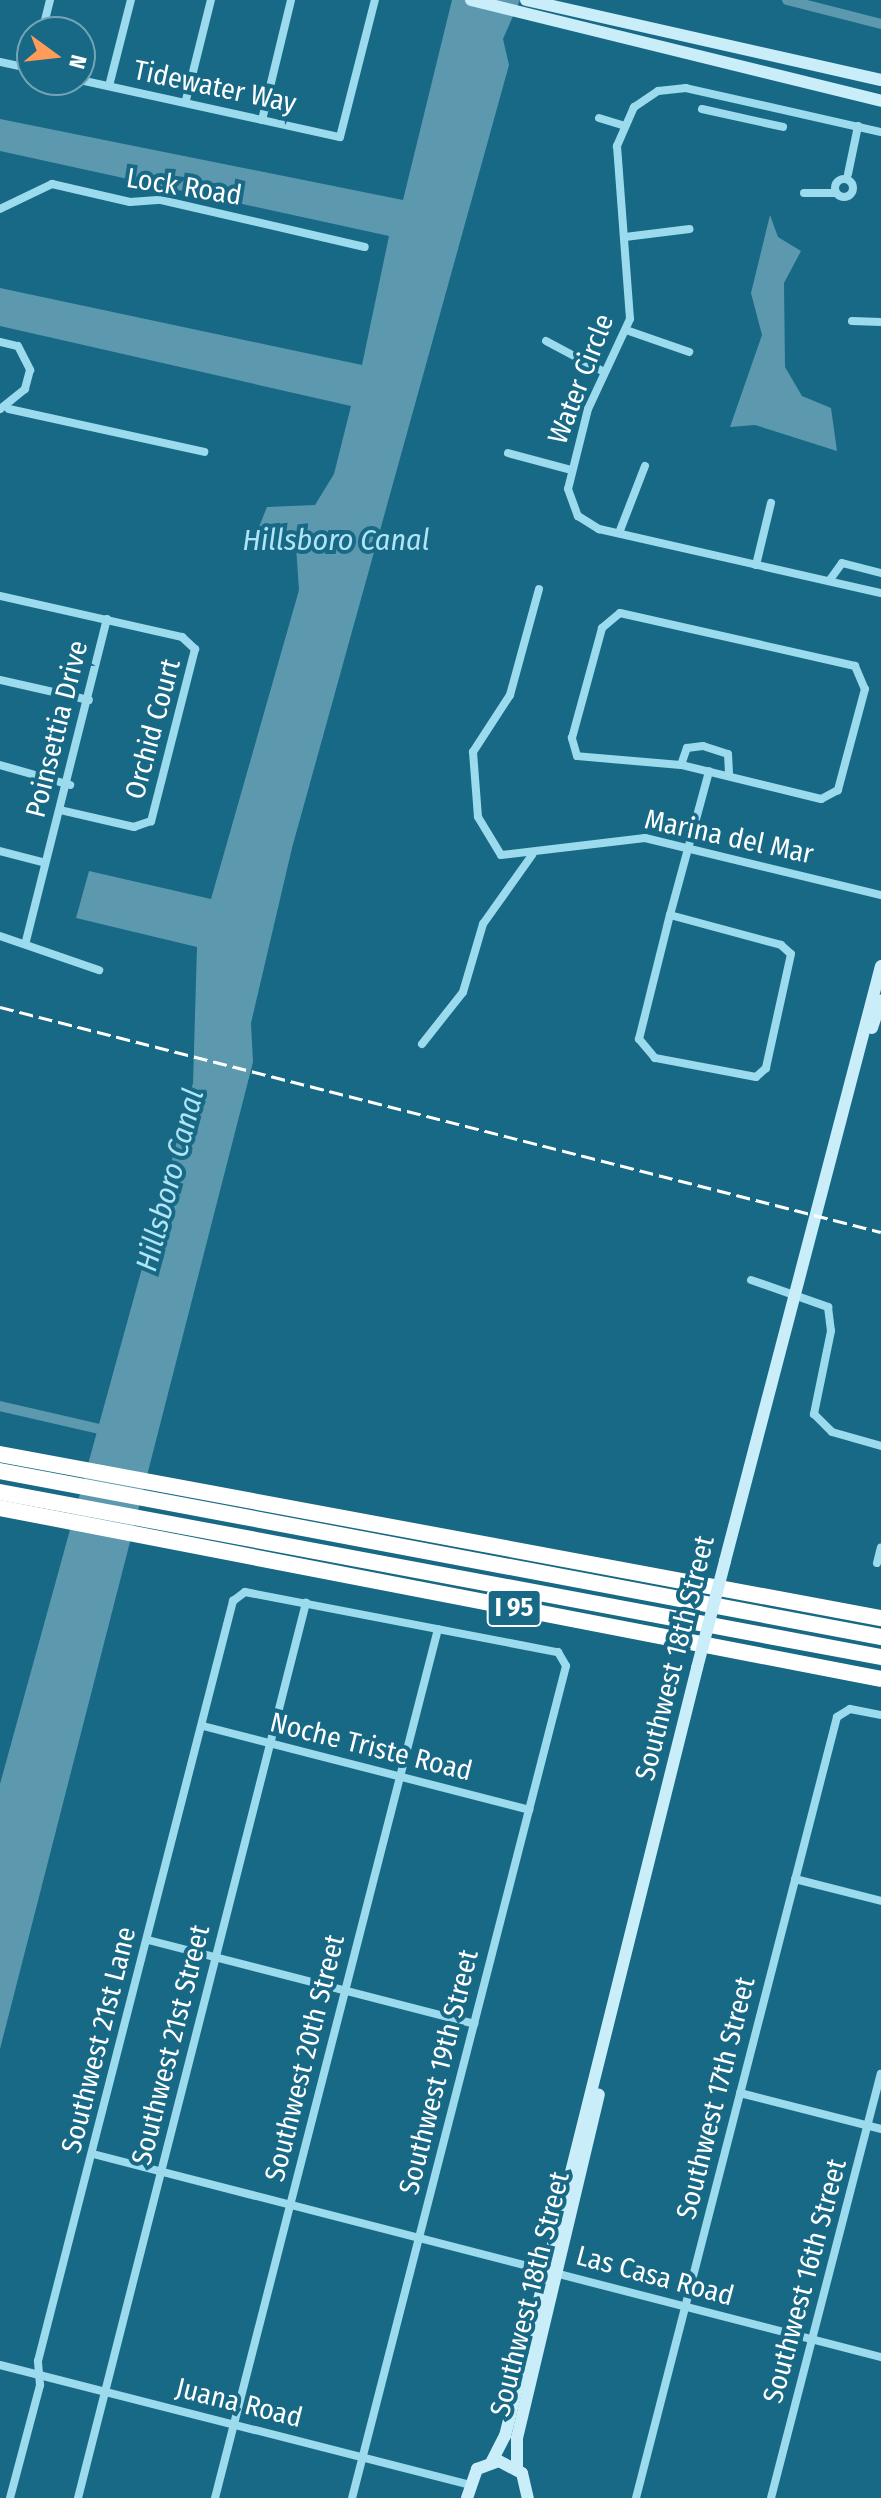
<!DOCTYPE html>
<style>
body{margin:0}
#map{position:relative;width:881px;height:2498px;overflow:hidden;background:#176986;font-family:"Fira Sans Condensed",sans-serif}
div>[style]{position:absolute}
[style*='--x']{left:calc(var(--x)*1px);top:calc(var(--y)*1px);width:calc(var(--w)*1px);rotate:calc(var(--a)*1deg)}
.water>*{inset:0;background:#5d99ae}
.canal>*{height:10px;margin:-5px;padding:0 5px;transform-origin:5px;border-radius:5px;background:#5d99ae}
.street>*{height:8px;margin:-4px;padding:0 4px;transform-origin:4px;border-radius:4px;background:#9cdaed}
.street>.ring{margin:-4px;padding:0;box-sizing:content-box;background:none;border:8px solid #9cdaed;border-radius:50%}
.secondary>*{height:12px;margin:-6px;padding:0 6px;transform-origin:6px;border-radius:6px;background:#c9edf9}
.highway>*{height:16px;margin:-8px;padding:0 8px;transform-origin:8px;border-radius:8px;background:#fff}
.rail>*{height:3px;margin-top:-1.5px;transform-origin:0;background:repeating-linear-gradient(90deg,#fff 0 14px,transparent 0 20px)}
.secondary-bridge>*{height:12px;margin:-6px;padding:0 6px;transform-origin:6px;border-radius:6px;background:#c9edf9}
span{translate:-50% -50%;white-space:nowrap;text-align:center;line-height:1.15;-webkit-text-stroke:8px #176986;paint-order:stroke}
.shield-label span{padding:2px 6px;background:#176986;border:2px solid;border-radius:6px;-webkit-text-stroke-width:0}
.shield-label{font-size:26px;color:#fff;font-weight:700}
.street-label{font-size:28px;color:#fff}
.water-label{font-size:30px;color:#b1e5f6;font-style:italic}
.north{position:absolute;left:16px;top:16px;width:80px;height:80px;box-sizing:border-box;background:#176986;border:2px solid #74a5b6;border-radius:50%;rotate:105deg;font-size:22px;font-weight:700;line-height:32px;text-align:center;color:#fff}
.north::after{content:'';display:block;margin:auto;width:28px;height:36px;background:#ff9c59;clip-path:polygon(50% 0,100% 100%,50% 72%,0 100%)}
</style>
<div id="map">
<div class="water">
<div style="clip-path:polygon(452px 0,520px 0,503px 39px,509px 65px,292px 848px,251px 1023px,253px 1062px,0 2049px,0 1784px,193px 1083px,197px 947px,76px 918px,89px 871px,211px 899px,299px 590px,296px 546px,257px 532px,267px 507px,315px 505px,334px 474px,351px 406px,0 326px,0 288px,362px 365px,389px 236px,0 151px,0 119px,403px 200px)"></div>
<div style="clip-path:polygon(770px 215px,778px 237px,801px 251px,784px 283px,785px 367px,802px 396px,831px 408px,837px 451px,755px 425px,730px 427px,762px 335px,751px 293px)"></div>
</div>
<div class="canal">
<div style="--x:787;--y:0;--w:97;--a:14.3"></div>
<div style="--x:0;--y:1406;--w:116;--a:13"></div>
</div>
<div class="street">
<div style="--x:42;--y:32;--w:33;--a:-76"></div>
<div style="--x:0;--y:62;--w:33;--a:12"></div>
<div style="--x:80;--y:80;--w:266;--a:12.4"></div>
<div style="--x:340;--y:137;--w:141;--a:-75.7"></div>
<div style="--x:109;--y:86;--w:89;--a:-75.7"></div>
<div style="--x:186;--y:100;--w:103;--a:-76"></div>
<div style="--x:702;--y:109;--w:83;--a:12.5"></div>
<div style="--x:599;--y:118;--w:24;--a:17"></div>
<div style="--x:262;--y:120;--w:123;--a:-76.4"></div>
<div style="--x:881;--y:132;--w:200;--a:-167.3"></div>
<div style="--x:686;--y:88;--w:28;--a:174"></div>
<div style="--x:658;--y:91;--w:29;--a:146"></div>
<div style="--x:634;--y:107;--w:43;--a:113.6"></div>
<div style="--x:617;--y:146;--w:173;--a:85.7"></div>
<div style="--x:630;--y:319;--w:99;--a:115"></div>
<div style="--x:588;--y:409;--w:82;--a:104"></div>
<div style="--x:568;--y:489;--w:29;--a:70"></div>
<div style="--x:578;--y:516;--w:25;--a:32"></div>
<div style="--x:599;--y:529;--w:289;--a:12.8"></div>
<div style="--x:848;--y:174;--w:49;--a:-78.2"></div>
<div class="ring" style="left:835px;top:179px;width:10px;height:10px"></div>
<div style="--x:804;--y:193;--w:32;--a:0"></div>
<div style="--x:0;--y:209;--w:58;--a:-25.7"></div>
<div style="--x:52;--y:184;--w:80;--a:13"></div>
<div style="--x:130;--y:202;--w:31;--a:-4"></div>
<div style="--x:161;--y:200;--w:209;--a:13"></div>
<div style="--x:625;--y:237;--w:65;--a:-7"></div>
<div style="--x:852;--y:321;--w:29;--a:2"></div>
<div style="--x:626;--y:330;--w:67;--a:19.2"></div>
<div style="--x:546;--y:341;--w:66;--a:28.1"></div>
<div style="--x:0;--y:342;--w:18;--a:13"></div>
<div style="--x:18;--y:346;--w:27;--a:63"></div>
<div style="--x:30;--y:370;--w:20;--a:105"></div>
<div style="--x:25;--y:389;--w:32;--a:141"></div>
<div style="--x:9;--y:409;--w:200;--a:12.4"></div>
<div style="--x:508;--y:453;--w:65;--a:15.1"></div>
<div style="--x:619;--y:533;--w:72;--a:-68.8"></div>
<div style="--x:756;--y:565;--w:64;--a:-76.4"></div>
<div style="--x:829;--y:581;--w:22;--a:-54"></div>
<div style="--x:842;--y:563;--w:40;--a:14.4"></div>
<div style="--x:539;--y:589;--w:110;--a:105.3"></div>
<div style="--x:510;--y:695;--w:68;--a:123"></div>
<div style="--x:473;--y:752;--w:65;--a:85.6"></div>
<div style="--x:478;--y:817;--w:44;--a:58.8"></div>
<div style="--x:501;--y:855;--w:145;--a:-6.7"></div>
<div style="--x:645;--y:838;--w:243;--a:13.6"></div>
<div style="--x:0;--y:596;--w:187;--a:12.7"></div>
<div style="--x:182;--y:637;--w:18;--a:43"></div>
<div style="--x:195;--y:649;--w:178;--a:104.3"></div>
<div style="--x:151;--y:821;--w:18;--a:161"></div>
<div style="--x:134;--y:827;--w:72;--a:-167.1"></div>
<div style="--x:620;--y:613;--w:241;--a:12.7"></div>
<div style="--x:855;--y:666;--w:25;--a:67"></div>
<div style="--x:865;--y:689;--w:105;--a:105"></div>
<div style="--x:838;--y:790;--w:19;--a:152"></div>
<div style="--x:821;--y:799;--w:144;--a:-166.3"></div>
<div style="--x:681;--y:765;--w:104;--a:-175.1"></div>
<div style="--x:577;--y:756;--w:19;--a:-106"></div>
<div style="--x:572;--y:738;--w:114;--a:-74.7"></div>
<div style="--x:602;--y:628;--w:23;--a:-40"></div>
<div style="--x:0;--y:680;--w:91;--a:12.7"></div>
<div style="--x:0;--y:765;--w:73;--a:15.9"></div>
<div style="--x:681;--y:765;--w:18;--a:-71"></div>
<div style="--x:687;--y:748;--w:16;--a:-7"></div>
<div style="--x:703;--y:746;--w:26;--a:18"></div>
<div style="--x:728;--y:754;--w:22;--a:87"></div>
<div style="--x:0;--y:851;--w:43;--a:14.7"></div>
<div style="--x:670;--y:915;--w:115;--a:15.1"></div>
<div style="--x:781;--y:945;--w:13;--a:42"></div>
<div style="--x:791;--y:954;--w:117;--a:102.4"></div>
<div style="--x:766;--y:1068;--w:13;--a:138"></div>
<div style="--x:756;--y:1077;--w:103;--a:-169.3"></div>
<div style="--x:655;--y:1058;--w:25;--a:-130"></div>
<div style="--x:639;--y:1039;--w:128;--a:-76"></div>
<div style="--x:670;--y:915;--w:149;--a:-74.8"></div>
<div style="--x:0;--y:936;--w:105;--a:19"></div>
<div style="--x:26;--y:941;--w:332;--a:-75.9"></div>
<div style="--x:422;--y:1044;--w:66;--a:-51.7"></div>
<div style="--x:463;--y:992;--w:71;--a:-73.6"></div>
<div style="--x:483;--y:924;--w:85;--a:-54.6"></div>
<div style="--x:751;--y:1280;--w:82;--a:19.3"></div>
<div style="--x:828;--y:1307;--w:24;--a:83"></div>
<div style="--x:831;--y:1331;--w:85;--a:101.6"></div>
<div style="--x:814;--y:1414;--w:25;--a:45"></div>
<div style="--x:832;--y:1432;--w:51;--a:15.9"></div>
<div style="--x:877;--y:1563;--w:16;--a:-76"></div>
<div style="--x:203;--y:1726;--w:337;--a:14.4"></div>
<div style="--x:795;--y:1879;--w:89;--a:14.3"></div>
<div style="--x:148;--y:1940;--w:337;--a:14.4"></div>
<div style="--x:740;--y:2093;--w:146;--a:14.3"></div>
<div style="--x:93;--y:2154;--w:814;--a:14.45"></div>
<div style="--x:0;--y:2365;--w:483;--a:14.3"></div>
<div style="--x:10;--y:2498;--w:117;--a:-75.1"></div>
<div style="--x:40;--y:2385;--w:24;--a:-95"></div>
<div style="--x:38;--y:2361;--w:785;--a:-75.61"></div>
<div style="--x:233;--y:1601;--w:15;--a:-37"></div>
<div style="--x:245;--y:1592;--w:319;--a:10.9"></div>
<div style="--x:558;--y:1652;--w:16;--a:60"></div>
<div style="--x:566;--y:1666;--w:859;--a:104.42"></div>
<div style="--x:78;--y:2498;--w:924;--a:-75.71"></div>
<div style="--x:215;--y:2498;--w:897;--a:-75.61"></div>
<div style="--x:636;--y:2498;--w:806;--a:-75.57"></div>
<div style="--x:837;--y:1717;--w:15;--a:-32"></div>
<div style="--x:850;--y:1709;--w:32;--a:11"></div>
<div style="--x:771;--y:2498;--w:438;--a:-75.5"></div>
</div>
<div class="secondary">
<div style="--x:471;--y:0;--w:422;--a:13.8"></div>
<div style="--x:526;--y:0;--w:364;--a:12.7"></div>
<div style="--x:872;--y:1028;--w:29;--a:-72"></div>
<div style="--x:725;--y:1561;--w:615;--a:-75.31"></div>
<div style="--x:492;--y:2461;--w:28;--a:-63"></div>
<div style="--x:505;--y:2436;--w:792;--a:-75.96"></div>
<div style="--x:517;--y:2468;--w:30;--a:-90"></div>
<div style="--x:517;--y:2438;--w:353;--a:-76.6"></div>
<div style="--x:467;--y:2498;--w:31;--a:-71"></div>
<div style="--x:477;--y:2469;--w:23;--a:-20"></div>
<div style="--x:499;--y:2461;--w:26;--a:28"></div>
<div style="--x:522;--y:2473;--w:26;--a:77"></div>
</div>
<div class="highway">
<div style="--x:0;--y:1454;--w:896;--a:10.55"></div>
<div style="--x:0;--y:1471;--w:897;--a:10.67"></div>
<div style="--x:0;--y:1492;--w:896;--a:10.61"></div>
<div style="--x:0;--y:1508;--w:897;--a:10.98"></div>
</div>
<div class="rail">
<div style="--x:0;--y:1007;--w:909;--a:14.33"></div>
</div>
<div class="secondary-bridge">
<div style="--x:697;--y:1668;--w:111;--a:-75.3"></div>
</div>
<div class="shield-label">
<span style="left:514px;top:1608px">I 95</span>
</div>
<div class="street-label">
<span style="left:215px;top:87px;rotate:12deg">Tidewater Way</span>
<span style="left:184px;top:187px;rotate:9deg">Lock Road</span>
<span style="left:581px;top:379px;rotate:-69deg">Water Circle</span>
<span style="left:57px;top:729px;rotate:-76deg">Poinsettia Drive</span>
<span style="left:153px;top:729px;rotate:-75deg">Orchid Court</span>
<span style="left:729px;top:837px;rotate:12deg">Marina del Mar</span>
<span style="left:675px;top:1658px;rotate:-76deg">Southwest 18th Street</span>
<span style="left:371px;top:1747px;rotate:14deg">Noche Triste Road</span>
<span style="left:99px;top:2040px;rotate:-76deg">Southwest 21st Lane</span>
<span style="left:171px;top:2045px;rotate:-76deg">Southwest 21st Street</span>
<span style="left:305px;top:2058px;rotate:-76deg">Southwest 20th Street</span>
<span style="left:439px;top:2072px;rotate:-76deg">Southwest 19th Street</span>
<span style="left:716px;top:2098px;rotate:-76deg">Southwest 17th Street</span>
<span style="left:655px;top:2276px;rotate:15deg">Las Casa Road</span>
<span style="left:805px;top:2281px;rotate:-75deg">Southwest 16th Street</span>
<span style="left:530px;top:2294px;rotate:-76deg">Southwest 18th Street</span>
<span style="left:239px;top:2403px;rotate:14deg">Juana Road</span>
</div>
<div class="water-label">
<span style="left:336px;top:540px">Hillsboro Canal</span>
<span style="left:170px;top:1180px;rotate:-75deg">Hillsboro Canal</span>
</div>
<div class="north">N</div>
</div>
